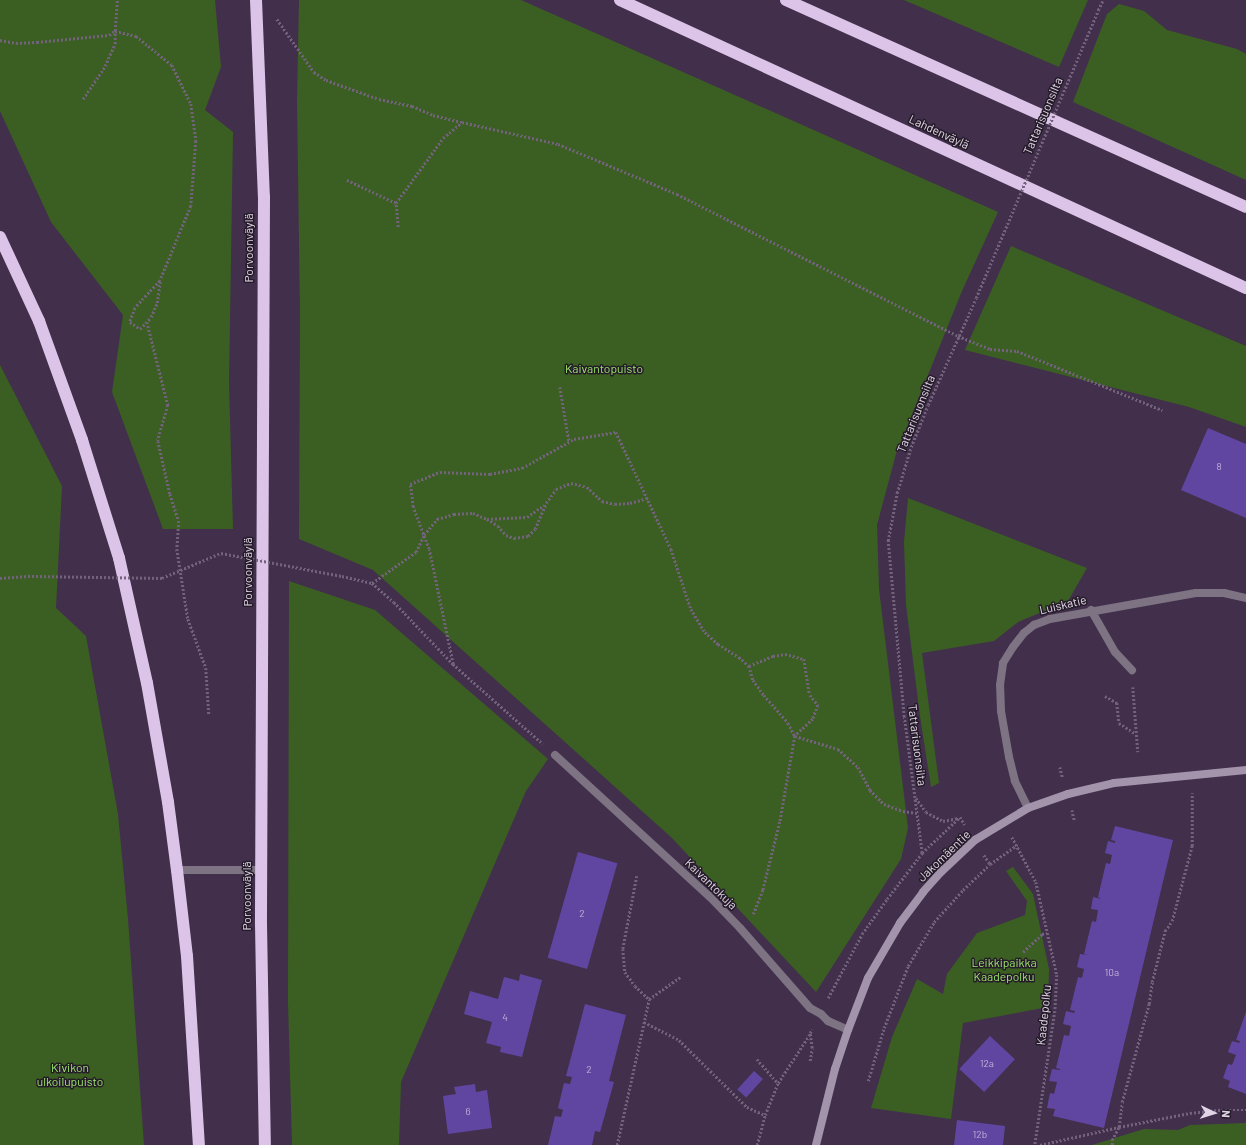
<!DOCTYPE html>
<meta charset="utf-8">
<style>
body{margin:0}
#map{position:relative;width:1246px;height:1145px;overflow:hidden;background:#422f4c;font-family:Barlow,sans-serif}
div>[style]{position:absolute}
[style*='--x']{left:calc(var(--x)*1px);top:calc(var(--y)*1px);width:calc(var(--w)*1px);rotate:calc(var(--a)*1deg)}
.green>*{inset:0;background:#3b5f22}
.building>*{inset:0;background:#6146a1;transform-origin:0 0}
.path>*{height:2.5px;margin-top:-1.25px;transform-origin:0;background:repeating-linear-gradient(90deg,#73627c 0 2px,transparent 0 4px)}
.lane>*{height:8px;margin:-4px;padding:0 4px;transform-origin:4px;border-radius:4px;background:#7d7382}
.street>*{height:8px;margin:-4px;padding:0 4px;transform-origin:4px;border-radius:4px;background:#7d7382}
.secondary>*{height:8px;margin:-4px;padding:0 4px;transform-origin:4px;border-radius:4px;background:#a394ab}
.highway>*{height:12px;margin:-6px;padding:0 6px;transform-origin:6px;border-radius:6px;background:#dcc4e8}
.path-bridge>*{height:2.5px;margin-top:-1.25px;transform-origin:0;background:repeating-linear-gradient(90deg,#73627c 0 2px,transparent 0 4px)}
span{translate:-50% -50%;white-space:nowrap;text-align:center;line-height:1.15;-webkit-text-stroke:3px #241b28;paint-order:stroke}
.number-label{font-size:10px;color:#c0b0d5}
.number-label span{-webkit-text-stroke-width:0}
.street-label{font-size:12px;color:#e0d4e6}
.park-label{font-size:12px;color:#9de66d}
.north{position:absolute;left:1194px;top:1093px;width:40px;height:40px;-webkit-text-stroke:3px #241b28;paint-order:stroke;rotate:94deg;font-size:11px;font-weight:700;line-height:16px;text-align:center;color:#e0d4e6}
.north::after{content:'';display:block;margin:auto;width:14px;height:18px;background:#e0d4e6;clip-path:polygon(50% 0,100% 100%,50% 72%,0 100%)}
</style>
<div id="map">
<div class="green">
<div style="clip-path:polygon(0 0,215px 0,221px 67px,205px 110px,233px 132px,229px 383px,233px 529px,163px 529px,112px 392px,123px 315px,51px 222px,0 111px)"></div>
<div style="clip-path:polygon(299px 0,521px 0,998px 212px,962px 291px,896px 454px,877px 525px,879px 589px,908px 828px,901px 859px,816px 992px,672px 838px,373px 570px,299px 539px,300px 314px,297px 100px)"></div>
<div style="clip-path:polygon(904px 0,1088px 0,1059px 67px)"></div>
<div style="clip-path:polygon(1119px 4px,1144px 11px,1167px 30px,1237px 49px,1246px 54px,1246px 180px,1073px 102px,1107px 14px)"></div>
<div style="clip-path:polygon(1011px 246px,1246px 346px,1246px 427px,1189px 407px,965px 350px)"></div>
<div style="clip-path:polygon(0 365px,62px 486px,56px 608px,86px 636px,118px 814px,128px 919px,144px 1145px,0 1145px)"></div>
<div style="clip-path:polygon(908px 498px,1087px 568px,1068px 601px,1018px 622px,994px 641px,922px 653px,939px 783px,931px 787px,920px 716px,906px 605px,904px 542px)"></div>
<div style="clip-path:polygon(289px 581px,375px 610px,548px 759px,526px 791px,401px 1082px,399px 1145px,292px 1145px,288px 1002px)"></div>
<div style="clip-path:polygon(1013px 867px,1033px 894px,1049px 969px,1048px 1007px,963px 1023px,951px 1119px,871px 1108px,892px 1037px,917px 979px,943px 994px,947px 974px,977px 933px,1025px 915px,1027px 901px,1006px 871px)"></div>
<div style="clip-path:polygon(1246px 1123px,1246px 1145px,1092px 1145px,1144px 1129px,1178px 1130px,1190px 1125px)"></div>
</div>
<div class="building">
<div style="clip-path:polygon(1208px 428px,1246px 444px,1246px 518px,1181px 490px)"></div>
<div style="clip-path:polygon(1115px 826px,1173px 840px,1104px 1128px,1053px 1116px,1055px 1109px,1047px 1108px,1050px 1093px,1054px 1094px,1057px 1082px,1049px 1081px,1052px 1069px,1060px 1070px,1060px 1069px,1056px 1068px,1064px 1035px,1069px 1036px,1071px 1026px,1063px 1024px,1066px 1011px,1074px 1013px,1075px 1011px,1070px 1010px,1078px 977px,1082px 978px,1084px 969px,1077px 967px,1080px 954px,1088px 955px,1084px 954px,1092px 921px,1096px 922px,1098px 910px,1091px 909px,1093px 897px,1101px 899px,1098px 897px,1106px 863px,1110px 864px,1112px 855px,1105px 853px,1108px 841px,1115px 843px,1115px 841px,1111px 840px)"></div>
<div style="left:578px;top:852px;width:41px;height:110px;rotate:16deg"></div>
<div style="clip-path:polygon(520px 974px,542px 980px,522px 1057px,500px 1052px,501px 1047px,486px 1043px,492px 1022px,464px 1014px,470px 991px,498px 999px,504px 977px,519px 981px)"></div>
<div style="clip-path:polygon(585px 1004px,626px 1015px,609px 1081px,614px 1082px,604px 1118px,600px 1132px,595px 1131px,592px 1145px,548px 1145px,555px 1116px,561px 1117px,563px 1110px,558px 1108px,564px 1083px,570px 1084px,572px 1077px,566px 1076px)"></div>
<div style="clip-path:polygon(1246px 1012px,1246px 1094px,1228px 1087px,1230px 1081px,1223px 1078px,1228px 1064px,1232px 1065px,1236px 1055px,1228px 1052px,1232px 1041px,1239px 1043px,1240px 1041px,1236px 1040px)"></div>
<div style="left:990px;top:1036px;width:34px;height:45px;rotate:43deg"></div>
<div style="left:754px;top:1071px;width:12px;height:25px;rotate:42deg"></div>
<div style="clip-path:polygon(475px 1084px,476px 1092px,487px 1090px,492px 1128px,448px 1134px,443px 1096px,456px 1094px,454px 1087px)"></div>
<div style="clip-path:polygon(957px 1120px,1005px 1126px,1003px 1145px,954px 1145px)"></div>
</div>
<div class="path">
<div style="--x:1098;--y:10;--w:11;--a:-63"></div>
<div style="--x:277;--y:19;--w:65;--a:55.1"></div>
<div style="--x:314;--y:72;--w:14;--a:34"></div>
<div style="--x:326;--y:80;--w:56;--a:19.7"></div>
<div style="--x:379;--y:99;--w:34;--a:12"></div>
<div style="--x:412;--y:106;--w:23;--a:23"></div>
<div style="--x:433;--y:115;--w:29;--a:14"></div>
<div style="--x:0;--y:40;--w:16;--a:11"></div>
<div style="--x:16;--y:43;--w:21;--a:-3"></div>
<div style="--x:37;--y:42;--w:72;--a:-5.6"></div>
<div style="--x:109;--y:35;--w:7;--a:-34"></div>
<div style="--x:115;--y:31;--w:31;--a:-86"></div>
<div style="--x:83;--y:99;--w:40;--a:-56"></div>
<div style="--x:105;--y:66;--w:24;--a:-66"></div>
<div style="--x:115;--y:44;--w:13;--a:-90"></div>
<div style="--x:115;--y:31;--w:22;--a:13"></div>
<div style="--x:136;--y:36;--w:46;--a:38.9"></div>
<div style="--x:172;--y:65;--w:43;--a:64"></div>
<div style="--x:191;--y:104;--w:37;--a:82"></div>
<div style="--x:196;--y:141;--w:65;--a:94.4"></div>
<div style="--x:191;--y:206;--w:81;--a:112.5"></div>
<div style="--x:160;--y:281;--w:37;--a:133"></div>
<div style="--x:135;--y:308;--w:15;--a:110"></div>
<div style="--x:130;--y:322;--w:12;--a:35"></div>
<div style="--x:140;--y:329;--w:16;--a:-47"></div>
<div style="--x:151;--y:317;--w:15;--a:-67"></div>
<div style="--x:157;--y:303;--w:22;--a:-82"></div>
<div style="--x:347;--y:180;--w:54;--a:25.1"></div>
<div style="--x:398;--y:227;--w:24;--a:-95"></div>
<div style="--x:396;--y:203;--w:80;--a:-54.1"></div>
<div style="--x:443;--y:138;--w:25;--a:-40"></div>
<div style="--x:462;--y:122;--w:98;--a:12.9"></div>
<div style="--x:558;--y:144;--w:129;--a:22.8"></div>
<div style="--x:677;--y:194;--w:315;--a:26.8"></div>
<div style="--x:958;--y:336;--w:35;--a:22"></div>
<div style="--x:990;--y:349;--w:27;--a:4"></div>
<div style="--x:1017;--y:351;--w:157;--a:22.1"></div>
<div style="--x:147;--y:322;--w:86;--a:75.8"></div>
<div style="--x:168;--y:405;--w:37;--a:106"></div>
<div style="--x:158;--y:441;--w:54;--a:77.2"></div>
<div style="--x:170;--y:494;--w:28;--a:72"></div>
<div style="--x:179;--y:521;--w:28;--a:94"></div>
<div style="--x:177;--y:549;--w:71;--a:81.1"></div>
<div style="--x:188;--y:619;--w:52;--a:69.8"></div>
<div style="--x:206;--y:668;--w:46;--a:86.3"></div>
<div style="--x:560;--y:387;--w:55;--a:80.5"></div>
<div style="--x:487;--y:519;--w:40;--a:-2.9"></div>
<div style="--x:527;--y:517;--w:21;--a:-35"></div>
<div style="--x:342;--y:576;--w:31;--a:13"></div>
<div style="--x:372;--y:583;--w:29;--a:41"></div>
<div style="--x:394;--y:602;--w:86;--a:46.4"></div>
<div style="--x:453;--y:664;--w:120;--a:41.6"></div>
<div style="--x:0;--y:578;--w:32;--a:-4"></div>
<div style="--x:372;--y:583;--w:54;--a:-35.2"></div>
<div style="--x:416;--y:552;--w:19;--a:-65"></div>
<div style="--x:424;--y:535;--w:21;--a:-51"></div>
<div style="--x:437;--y:519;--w:18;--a:-16"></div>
<div style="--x:454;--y:514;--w:19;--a:-3"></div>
<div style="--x:473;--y:513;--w:15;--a:23"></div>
<div style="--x:487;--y:519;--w:13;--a:32"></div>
<div style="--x:498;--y:526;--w:12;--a:48"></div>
<div style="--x:506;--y:535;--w:9;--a:21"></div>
<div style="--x:514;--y:538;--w:14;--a:-8"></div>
<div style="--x:528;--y:536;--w:10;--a:-45"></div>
<div style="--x:535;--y:529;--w:28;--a:-67"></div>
<div style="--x:546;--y:503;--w:17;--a:-54"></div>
<div style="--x:556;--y:489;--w:16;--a:-22"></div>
<div style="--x:571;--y:483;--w:16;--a:14"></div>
<div style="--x:587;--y:487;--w:21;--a:43"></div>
<div style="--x:602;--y:501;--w:13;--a:13"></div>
<div style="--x:615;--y:504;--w:15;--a:-4"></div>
<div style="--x:630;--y:503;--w:19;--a:-16"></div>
<div style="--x:453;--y:664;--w:117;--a:-101.8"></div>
<div style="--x:429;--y:549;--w:45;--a:-110.9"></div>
<div style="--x:413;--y:507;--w:23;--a:-97"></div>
<div style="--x:410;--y:484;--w:32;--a:-22"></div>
<div style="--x:440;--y:472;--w:50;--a:2.3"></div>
<div style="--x:490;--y:474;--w:33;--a:-11"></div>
<div style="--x:522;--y:468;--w:60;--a:-29.1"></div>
<div style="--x:574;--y:439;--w:43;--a:-9.5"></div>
<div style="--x:616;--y:432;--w:129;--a:64.8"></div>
<div style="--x:671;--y:549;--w:63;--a:71.6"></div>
<div style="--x:691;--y:609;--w:27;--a:59"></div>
<div style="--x:705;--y:632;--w:18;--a:43"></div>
<div style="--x:718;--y:644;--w:25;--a:32"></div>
<div style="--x:739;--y:657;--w:13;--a:42"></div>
<div style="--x:749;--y:666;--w:15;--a:74"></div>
<div style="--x:753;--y:680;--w:19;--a:54"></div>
<div style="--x:764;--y:695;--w:37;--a:49"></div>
<div style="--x:788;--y:723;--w:15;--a:62"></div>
<div style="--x:795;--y:736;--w:87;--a:99.9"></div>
<div style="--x:780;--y:822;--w:70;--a:104"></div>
<div style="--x:763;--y:890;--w:28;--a:111"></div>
<div style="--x:749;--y:666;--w:26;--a:-23"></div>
<div style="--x:773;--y:656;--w:12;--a:-9"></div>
<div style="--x:785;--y:654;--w:20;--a:15"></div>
<div style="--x:804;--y:659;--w:36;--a:81"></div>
<div style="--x:810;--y:695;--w:13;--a:51"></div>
<div style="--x:818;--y:705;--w:15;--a:110"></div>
<div style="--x:813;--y:719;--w:25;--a:137"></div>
<div style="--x:795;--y:736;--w:45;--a:16.8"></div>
<div style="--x:838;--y:749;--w:27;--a:42"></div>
<div style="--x:858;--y:767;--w:26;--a:62"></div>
<div style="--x:870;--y:790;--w:20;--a:45"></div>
<div style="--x:884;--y:804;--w:20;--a:20"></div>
<div style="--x:903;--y:811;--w:14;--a:8"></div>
<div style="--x:1133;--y:687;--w:65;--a:85.6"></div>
<div style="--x:1105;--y:696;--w:14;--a:30"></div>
<div style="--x:1117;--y:703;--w:20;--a:84"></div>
<div style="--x:1119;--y:723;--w:20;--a:33"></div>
<div style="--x:1060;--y:767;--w:12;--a:76"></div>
<div style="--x:916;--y:798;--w:17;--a:54"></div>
<div style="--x:926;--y:812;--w:19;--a:28"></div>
<div style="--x:943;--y:821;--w:16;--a:-11"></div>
<div style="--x:1072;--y:810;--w:12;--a:76"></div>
<div style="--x:960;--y:817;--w:9;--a:58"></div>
<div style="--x:1012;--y:837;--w:51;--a:61.9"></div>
<div style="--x:1036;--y:882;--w:95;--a:77.3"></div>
<div style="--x:1057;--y:975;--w:36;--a:93"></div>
<div style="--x:1055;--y:1011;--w:135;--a:98.5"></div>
<div style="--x:922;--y:853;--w:137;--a:-97.5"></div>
<div style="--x:904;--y:717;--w:177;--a:-95.2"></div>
<div style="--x:888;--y:541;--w:49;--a:-79.4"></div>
<div style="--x:897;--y:493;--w:48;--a:-73.1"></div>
<div style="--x:911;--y:447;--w:45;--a:-68"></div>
<div style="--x:928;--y:405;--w:117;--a:-65.8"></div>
<div style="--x:984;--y:855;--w:11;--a:56"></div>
<div style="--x:637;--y:876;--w:74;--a:100.9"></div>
<div style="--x:623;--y:949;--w:23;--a:85"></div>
<div style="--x:625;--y:972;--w:17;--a:54"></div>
<div style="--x:635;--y:986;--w:19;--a:43"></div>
<div style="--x:1023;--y:952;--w:26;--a:-43"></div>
<div style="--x:1042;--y:934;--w:5;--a:-11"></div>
<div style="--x:828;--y:998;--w:72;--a:-62"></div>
<div style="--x:862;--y:934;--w:43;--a:-54.5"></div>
<div style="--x:887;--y:899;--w:58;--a:-52.7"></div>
<div style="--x:922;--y:853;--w:52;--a:-43.5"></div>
<div style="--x:644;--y:1022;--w:39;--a:27"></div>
<div style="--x:679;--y:1040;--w:95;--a:44.6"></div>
<div style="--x:747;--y:1107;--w:20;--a:24"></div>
<div style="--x:757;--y:1059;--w:32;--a:49"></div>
<div style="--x:810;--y:1061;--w:13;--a:-81"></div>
<div style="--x:812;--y:1048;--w:15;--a:-98"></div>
<div style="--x:810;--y:1033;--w:4;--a:-63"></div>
<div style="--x:868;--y:1081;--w:55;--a:-73.2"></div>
<div style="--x:884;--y:1028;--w:66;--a:-68.8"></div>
<div style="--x:908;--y:966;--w:51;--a:-59.4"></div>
<div style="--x:934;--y:922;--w:43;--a:-47.8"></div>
<div style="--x:963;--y:890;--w:37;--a:-44"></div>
<div style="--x:990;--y:864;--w:33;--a:-35"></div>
<div style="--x:617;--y:1145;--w:149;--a:-77.6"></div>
<div style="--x:649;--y:999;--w:39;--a:-35"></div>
<div style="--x:757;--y:1145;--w:31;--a:-75"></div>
<div style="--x:765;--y:1115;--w:35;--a:-68"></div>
<div style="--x:778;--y:1083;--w:59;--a:-56.9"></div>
<div style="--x:1040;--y:1145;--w:81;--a:-12.8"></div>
<div style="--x:1119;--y:1127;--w:72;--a:-11.2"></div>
<div style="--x:1190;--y:1113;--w:31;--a:-6"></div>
<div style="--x:1221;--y:1110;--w:25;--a:0"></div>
<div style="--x:1112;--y:1145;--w:5;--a:-90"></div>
<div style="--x:1112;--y:1140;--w:15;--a:-62"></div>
<div style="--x:1119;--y:1127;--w:25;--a:-83"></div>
<div style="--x:1122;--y:1102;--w:102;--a:-74.6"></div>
<div style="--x:1149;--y:1004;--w:22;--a:-82"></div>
<div style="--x:1152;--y:982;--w:53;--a:-75.7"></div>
<div style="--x:1165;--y:931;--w:12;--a:-55"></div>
<div style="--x:1172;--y:921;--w:78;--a:-75.1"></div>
<div style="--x:1192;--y:846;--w:53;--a:-90"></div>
</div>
<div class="lane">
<div style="--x:1091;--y:610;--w:48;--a:60.3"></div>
<div style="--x:1115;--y:652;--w:25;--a:47"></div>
<div style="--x:177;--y:870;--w:84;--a:0"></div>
</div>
<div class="street">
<div style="--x:555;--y:755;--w:209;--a:42.5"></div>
<div style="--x:709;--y:896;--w:45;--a:45.9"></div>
<div style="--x:740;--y:928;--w:106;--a:48.8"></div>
<div style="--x:810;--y:1008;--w:13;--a:29"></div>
<div style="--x:821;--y:1014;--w:10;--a:45"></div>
<div style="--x:828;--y:1021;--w:22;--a:24"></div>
<div style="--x:1028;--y:808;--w:30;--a:-116"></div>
<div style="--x:1015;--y:781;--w:25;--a:-104"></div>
<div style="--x:1009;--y:757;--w:47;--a:-99.9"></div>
<div style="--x:1001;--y:711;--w:26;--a:-92"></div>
<div style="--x:1000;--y:685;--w:22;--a:-82"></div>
<div style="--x:1003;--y:663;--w:19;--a:-58"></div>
<div style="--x:1013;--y:647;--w:18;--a:-52"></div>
<div style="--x:1024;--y:633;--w:13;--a:-39"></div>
<div style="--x:1034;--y:625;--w:17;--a:-21"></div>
<div style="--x:1050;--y:619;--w:148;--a:-10.1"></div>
<div style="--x:1196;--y:593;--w:28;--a:0"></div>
<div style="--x:1224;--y:593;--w:23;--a:13"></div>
</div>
<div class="secondary">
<div style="--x:816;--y:1145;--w:78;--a:-76"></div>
<div style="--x:835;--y:1069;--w:41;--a:-71.6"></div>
<div style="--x:848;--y:1030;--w:56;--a:-69"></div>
<div style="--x:868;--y:978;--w:64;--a:-59.8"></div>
<div style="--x:900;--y:923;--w:39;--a:-53"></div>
<div style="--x:923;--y:892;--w:27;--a:-48"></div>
<div style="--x:941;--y:872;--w:47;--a:-43.3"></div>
<div style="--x:975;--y:840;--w:62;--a:-31.1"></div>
<div style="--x:1028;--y:808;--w:42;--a:-19.3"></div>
<div style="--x:1068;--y:794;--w:47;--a:-13.4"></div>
<div style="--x:1114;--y:783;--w:133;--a:-5.6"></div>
</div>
<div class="highway">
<div style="--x:256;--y:0;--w:197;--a:87.7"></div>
<div style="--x:264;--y:197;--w:727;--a:90.24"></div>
<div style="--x:261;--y:924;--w:221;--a:89"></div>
<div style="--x:620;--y:0;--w:689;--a:24.71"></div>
<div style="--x:786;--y:0;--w:504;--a:24.23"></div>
<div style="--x:0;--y:237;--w:93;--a:65.1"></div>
<div style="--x:39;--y:321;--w:127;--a:70.1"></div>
<div style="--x:82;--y:440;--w:124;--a:72.6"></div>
<div style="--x:119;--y:558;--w:128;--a:77.4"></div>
<div style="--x:147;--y:683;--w:121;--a:80"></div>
<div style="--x:168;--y:802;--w:69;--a:82.5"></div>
<div style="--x:177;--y:870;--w:87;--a:83.4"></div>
<div style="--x:187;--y:956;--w:189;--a:86.4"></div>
</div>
<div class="path-bridge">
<div style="--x:976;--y:298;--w:313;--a:-67"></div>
<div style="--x:32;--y:576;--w:130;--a:0.9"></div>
<div style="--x:162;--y:578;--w:64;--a:-23"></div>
<div style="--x:221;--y:553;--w:123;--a:10.8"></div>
</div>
<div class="number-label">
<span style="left:1219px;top:467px">8</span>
<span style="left:582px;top:914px">2</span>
<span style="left:1112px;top:973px">10a</span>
<span style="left:505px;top:1018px">4</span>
<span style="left:987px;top:1064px">12a</span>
<span style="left:589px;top:1070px">2</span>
<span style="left:468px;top:1112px">6</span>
<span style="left:980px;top:1135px">12b</span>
</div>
<div class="street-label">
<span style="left:1043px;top:116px;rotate:-67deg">Tattarisuonsilta</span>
<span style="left:939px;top:132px;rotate:25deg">Lahdenväylä</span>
<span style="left:249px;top:248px;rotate:-90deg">Porvoonväylä</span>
<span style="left:916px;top:414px;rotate:-68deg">Tattarisuonsilta</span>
<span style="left:248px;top:572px;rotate:-90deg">Porvoonväylä</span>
<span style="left:1063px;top:605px;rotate:-13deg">Luiskatie</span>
<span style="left:917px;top:745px;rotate:83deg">Tattarisuonsilta</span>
<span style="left:944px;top:856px;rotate:-44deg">Jakomäentie</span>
<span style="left:711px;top:884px;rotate:44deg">Kaivantokuja</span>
<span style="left:247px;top:896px;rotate:-90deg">Porvoonväylä</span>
<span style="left:1044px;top:1015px;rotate:-84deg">Kaadepolku</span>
</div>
<div class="park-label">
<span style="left:604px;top:369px">Kaivantopuisto</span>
<span style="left:1004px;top:970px">Leikkipaikka<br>Kaadepolku</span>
<span style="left:70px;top:1075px">Kivikon<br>ulkoilupuisto</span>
</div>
<div class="north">N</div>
</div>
